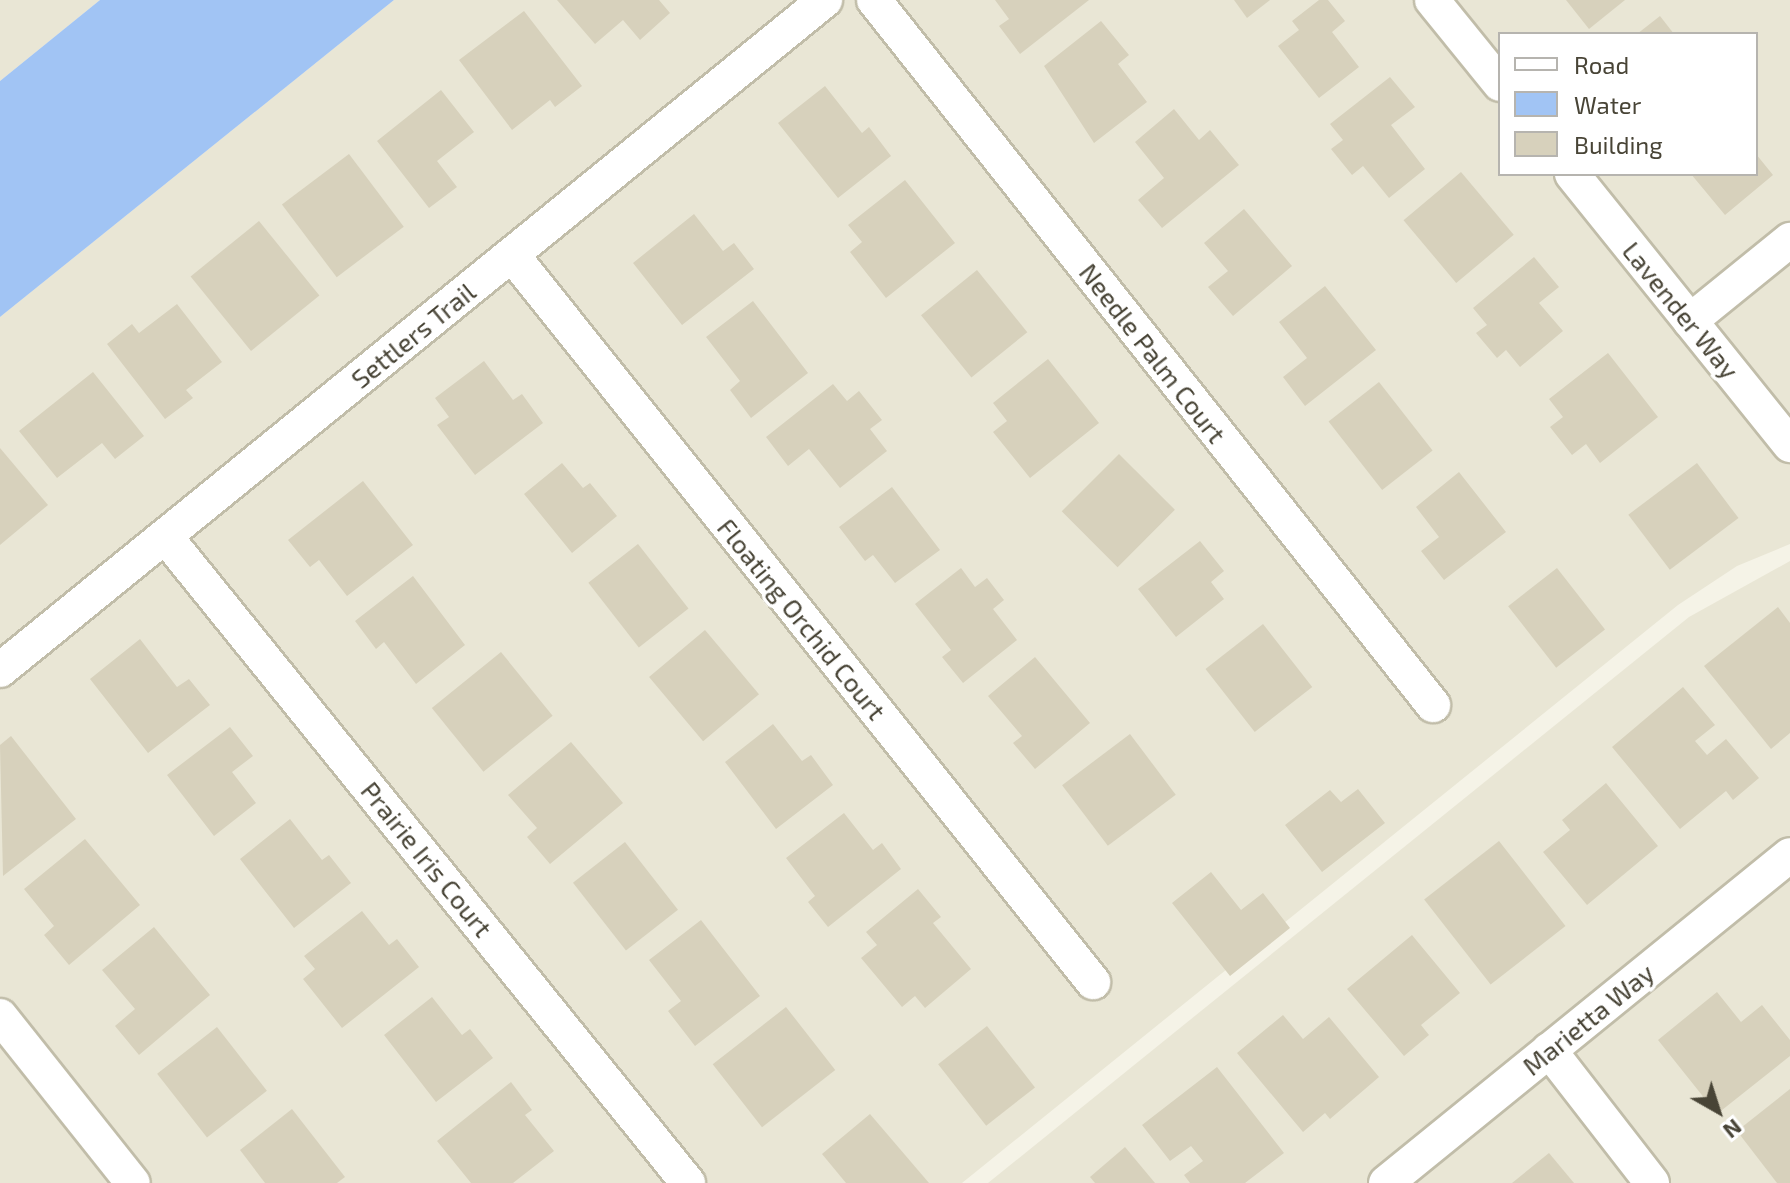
<!DOCTYPE html>
<style>
body{margin:0}
#map{position:relative;width:1790px;height:1183px;overflow:hidden;background:#f5f3e7;font-family:"Exo 2",sans-serif}
div>[style]{position:absolute}
[style*='--x']{left:calc(var(--x)*1px);top:calc(var(--y)*1px);width:calc(var(--w)*1px);rotate:calc(var(--a)*1deg)}
.residential>*{inset:0;background:#e9e6d5}
.water>*{inset:0;background:#a1c4f4}
.building>*{inset:0;background:#d7d1bc;transform-origin:0 0}
.roads{filter:drop-shadow(2px 0 #c1bda9) drop-shadow(-2px 0 #c1bda9) drop-shadow(0 2px #c1bda9) drop-shadow(0 -2px #c1bda9)}
.street>*{height:34px;margin:-17px;padding:0 17px;transform-origin:17px;border-radius:17px;background:#fff}
span{translate:-50% -50%;white-space:nowrap;text-align:center;line-height:1.15;-webkit-text-stroke:7px #fff;paint-order:stroke}
.street-label{font-size:26px;color:#484436}
.legend{position:absolute;left:1498px;top:32px;width:260px;height:144px;box-sizing:border-box;background:#fff;border:2px solid #b6b4af;margin:0;padding:10px 14px;list-style:none;font-size:24px;color:#484436}
.legend li{display:flex;align-items:center;gap:16px;height:40px}
.legend b{width:40px;border:2px solid #b6b4af}
.north{position:absolute;left:1678px;top:1071px;width:80px;height:80px;-webkit-text-stroke:6px #fff;paint-order:stroke;rotate:141deg;font-size:22px;font-weight:700;line-height:32px;text-align:center;color:#484436}
.north::after{content:'';display:block;margin:auto;width:28px;height:36px;background:#484436;clip-path:polygon(50% 0,100% 100%,50% 72%,0 100%)}
</style>
<div id="map">
<div class="residential">
<div style="clip-path:polygon(0 0,100px 0,0 81px)"></div>
<div style="clip-path:polygon(evenodd,394px 0,1790px 0,1790px 544px,1737px 566px,1678px 605px,962px 1183px,0 1183px,0 317px,394px 0,1500px 34px,1756px 34px,1756px 174px,1500px 174px,1500px 34px)"></div>
<div style="clip-path:polygon(1790px 561px,1790px 1183px,988px 1183px,1689px 617px)"></div>
</div>
<div class="water">
<div style="clip-path:polygon(100px 0,394px 0,0 317px,0 81px)"></div>
</div>
<div class="building">
<div style="clip-path:polygon(557px 0,659px 0,670px 13px,640px 40px,623px 20px,595px 44px)"></div>
<div style="clip-path:polygon(995px 0,1089px 0,1020px 54px,999px 26px,1009px 19px)"></div>
<div style="clip-path:polygon(1234px 0,1270px 0,1247px 18px)"></div>
<div style="clip-path:polygon(1319px 0,1328px 0,1345px 21px,1332px 32px,1359px 67px,1319px 98px,1278px 46px,1299px 30px,1292px 21px)"></div>
<div style="clip-path:polygon(1566px 0,1625px 0,1589px 29px)"></div>
<div style="clip-path:polygon(524px 11px,582px 86px,555px 107px,550px 100px,512px 130px,459px 60px)"></div>
<div style="clip-path:polygon(1660px 16px,1674px 34px,1637px 34px)"></div>
<div style="clip-path:polygon(1101px 21px,1129px 55px,1118px 64px,1147px 102px,1094px 143px,1044px 66px)"></div>
<div style="clip-path:polygon(1390px 77px,1415px 107px,1391px 125px,1425px 169px,1389px 198px,1363px 166px,1352px 175px,1331px 149px,1343px 140px,1330px 124px)"></div>
<div style="clip-path:polygon(825px 86px,862px 133px,869px 127px,891px 156px,838px 198px,778px 123px)"></div>
<div style="clip-path:polygon(441px 90px,474px 132px,437px 161px,457px 187px,429px 208px,377px 141px)"></div>
<div style="clip-path:polygon(1174px 109px,1199px 140px,1210px 130px,1239px 165px,1162px 228px,1138px 200px,1164px 178px,1135px 142px)"></div>
<div style="left:349px;top:154px;width:91px;height:84px;rotate:53deg"></div>
<div style="clip-path:polygon(1756px 154px,1773px 175px,1725px 215px,1691px 174px,1756px 174px)"></div>
<div style="left:1461px;top:172px;width:82px;height:75px;rotate:50deg"></div>
<div style="clip-path:polygon(905px 180px,955px 243px,886px 298px,850px 252px,862px 242px,848px 225px)"></div>
<div style="clip-path:polygon(1244px 209px,1292px 266px,1233px 316px,1208px 287px,1228px 271px,1204px 243px)"></div>
<div style="clip-path:polygon(694px 214px,723px 251px,734px 243px,754px 269px,682px 325px,633px 263px)"></div>
<div style="left:259px;top:221px;width:96px;height:88px;rotate:51deg"></div>
<div style="clip-path:polygon(1534px 257px,1559px 287px,1539px 303px,1563px 331px,1520px 367px,1506px 350px,1497px 358px,1476px 333px,1487px 325px,1473px 308px)"></div>
<div style="left:977px;top:270px;width:80px;height:72px;rotate:51deg"></div>
<div style="clip-path:polygon(1325px 286px,1376px 350px,1305px 406px,1283px 377px,1307px 358px,1279px 322px)"></div>
<div style="clip-path:polygon(753px 301px,808px 373px,751px 418px,730px 390px,740px 381px,706px 337px)"></div>
<div style="clip-path:polygon(177px 304px,222px 362px,186px 390px,193px 398px,165px 419px,107px 344px,132px 324px,139px 333px)"></div>
<div style="clip-path:polygon(1608px 353px,1658px 417px,1600px 463px,1586px 444px,1572px 455px,1550px 427px,1563px 417px,1549px 399px)"></div>
<div style="clip-path:polygon(1048px 359px,1099px 423px,1030px 478px,993px 432px,1007px 421px,993px 403px)"></div>
<div style="clip-path:polygon(484px 361px,513px 400px,522px 394px,543px 423px,475px 475px,437px 425px,449px 417px,435px 398px)"></div>
<div style="clip-path:polygon(93px 372px,144px 436px,115px 459px,102px 443px,57px 478px,19px 431px)"></div>
<div style="left:1379px;top:382px;width:87px;height:64px;rotate:52deg"></div>
<div style="clip-path:polygon(833px 384px,847px 401px,859px 391px,882px 420px,870px 429px,887px 451px,840px 488px,809px 449px,788px 466px,766px 437px)"></div>
<div style="clip-path:polygon(0 448px,48px 505px,0 545px)"></div>
<div style="left:1119px;top:454px;width:79px;height:81px;rotate:45deg"></div>
<div style="clip-path:polygon(562px 463px,583px 488px,590px 483px,617px 516px,572px 553px,524px 494px)"></div>
<div style="left:1697px;top:463px;width:69px;height:86px;rotate:53deg"></div>
<div style="clip-path:polygon(1459px 472px,1506px 532px,1444px 580px,1421px 551px,1439px 537px,1416px 507px)"></div>
<div style="clip-path:polygon(363px 481px,413px 545px,347px 596px,319px 560px,310px 567px,288px 540px)"></div>
<div style="clip-path:polygon(892px 487px,940px 550px,895px 583px,873px 555px,865px 561px,839px 527px)"></div>
<div style="clip-path:polygon(1200px 541px,1224px 571px,1211px 582px,1224px 599px,1176px 637px,1138px 589px)"></div>
<div style="left:638px;top:544px;width:82px;height:63px;rotate:52deg"></div>
<div style="clip-path:polygon(961px 568px,975px 587px,987px 578px,1004px 600px,993px 609px,1017px 640px,963px 683px,942px 657px,951px 650px,915px 604px)"></div>
<div style="left:1557px;top:568px;width:78px;height:62px;rotate:52deg"></div>
<div style="clip-path:polygon(413px 576px,465px 645px,416px 684px,384px 642px,376px 649px,355px 621px)"></div>
<div style="clip-path:polygon(1778px 607px,1790px 623px,1790px 733px,1771px 749px,1704px 666px)"></div>
<div style="left:1263px;top:624px;width:80px;height:73px;rotate:52deg"></div>
<div style="left:705px;top:630px;width:84px;height:73px;rotate:50deg"></div>
<div style="clip-path:polygon(140px 639px,177px 687px,189px 679px,210px 705px,148px 753px,90px 679px)"></div>
<div style="left:501px;top:652px;width:82px;height:89px;rotate:51deg"></div>
<div style="clip-path:polygon(1035px 657px,1090px 723px,1035px 769px,1013px 743px,1022px 736px,988px 696px)"></div>
<div style="clip-path:polygon(1683px 687px,1715px 725px,1695px 741px,1707px 755px,1726px 739px,1759px 778px,1733px 800px,1726px 791px,1680px 829px,1612px 747px)"></div>
<div style="clip-path:polygon(773px 724px,802px 761px,811px 755px,833px 785px,776px 829px,725px 762px)"></div>
<div style="clip-path:polygon(230px 727px,253px 756px,232px 772px,256px 803px,214px 836px,167px 775px)"></div>
<div style="left:1130px;top:734px;width:76px;height:85px;rotate:53deg"></div>
<div style="clip-path:polygon(11px 736px,76px 819px,3px 876px,0 745px)"></div>
<div style="clip-path:polygon(571px 742px,623px 803px,550px 864px,527px 837px,537px 828px,508px 795px)"></div>
<div style="clip-path:polygon(1606px 783px,1658px 846px,1587px 905px,1543px 852px,1570px 830px,1562px 820px)"></div>
<div style="clip-path:polygon(1358px 789px,1385px 823px,1322px 872px,1285px 825px,1330px 790px,1341px 802px)"></div>
<div style="clip-path:polygon(844px 813px,873px 850px,882px 843px,901px 869px,828px 927px,808px 902px,815px 896px,786px 858px)"></div>
<div style="clip-path:polygon(290px 819px,322px 860px,329px 855px,351px 883px,294px 928px,240px 859px)"></div>
<div style="clip-path:polygon(85px 839px,140px 905px,69px 965px,44px 935px,54px 926px,24px 889px)"></div>
<div style="left:1499px;top:841px;width:108px;height:95px;rotate:52deg"></div>
<div style="left:625px;top:842px;width:86px;height:66px;rotate:52deg"></div>
<div style="clip-path:polygon(1211px 872px,1241px 910px,1263px 893px,1290px 928px,1230px 976px,1172px 903px)"></div>
<div style="clip-path:polygon(918px 889px,941px 917px,933px 923px,971px 969px,925px 1008px,915px 996px,902px 1007px,861px 958px,877px 945px,866px 932px)"></div>
<div style="clip-path:polygon(362px 911px,389px 945px,397px 939px,419px 967px,342px 1028px,303px 979px,315px 969px,304px 956px)"></div>
<div style="clip-path:polygon(701px 920px,760px 996px,695px 1046px,668px 1011px,681px 1001px,649px 960px)"></div>
<div style="clip-path:polygon(154px 927px,210px 995px,139px 1055px,115px 1026px,135px 1009px,102px 970px)"></div>
<div style="clip-path:polygon(1412px 935px,1460px 993px,1421px 1025px,1429px 1035px,1404px 1056px,1347px 989px)"></div>
<div style="clip-path:polygon(1717px 992px,1741px 1022px,1762px 1005px,1790px 1040px,1790px 1056px,1717px 1114px,1658px 1040px)"></div>
<div style="clip-path:polygon(432px 997px,462px 1035px,470px 1029px,493px 1058px,436px 1102px,384px 1035px)"></div>
<div style="left:786px;top:1007px;width:80px;height:93px;rotate:52deg"></div>
<div style="clip-path:polygon(1283px 1015px,1303px 1039px,1329px 1017px,1379px 1077px,1330px 1119px,1325px 1113px,1303px 1132px,1237px 1053px)"></div>
<div style="left:987px;top:1026px;width:78px;height:62px;rotate:52deg"></div>
<div style="left:217px;top:1027px;width:81px;height:76px;rotate:52deg"></div>
<div style="clip-path:polygon(1217px 1067px,1284px 1153px,1245px 1183px,1190px 1183px,1184px 1175px,1203px 1161px,1191px 1146px,1170px 1161px,1142px 1125px)"></div>
<div style="clip-path:polygon(511px 1082px,532px 1110px,525px 1115px,554px 1151px,513px 1183px,471px 1183px,437px 1141px)"></div>
<div style="clip-path:polygon(1790px 1089px,1790px 1183px,1777px 1183px,1737px 1131px)"></div>
<div style="clip-path:polygon(292px 1109px,345px 1177px,337px 1183px,265px 1183px,240px 1150px)"></div>
<div style="clip-path:polygon(870px 1114px,929px 1183px,846px 1183px,822px 1154px)"></div>
<div style="clip-path:polygon(1125px 1147px,1155px 1183px,1095px 1183px,1090px 1177px)"></div>
<div style="clip-path:polygon(1549px 1153px,1574px 1183px,1512px 1183px)"></div>
</div>
<div class="roads">
<div class="street">
<div style="--x:874;--y:0;--w:900;--a:51.59"></div>
<div style="--x:1432;--y:0;--w:108;--a:51"></div>
<div style="--x:1572;--y:174;--w:348;--a:51.2"></div>
<div style="--x:512;--y:255;--w:931;--a:51.37"></div>
<div style="--x:1690;--y:321;--w:129;--a:-39"></div>
<div style="--x:165;--y:536;--w:832;--a:51.05"></div>
<div style="--x:0;--y:670;--w:1063;--a:-39.08"></div>
<div style="--x:0;--y:1016;--w:213;--a:51.5"></div>
<div style="--x:1549;--y:1050;--w:168;--a:52.2"></div>
<div style="--x:1386;--y:1183;--w:520;--a:-39.07"></div>
</div>
</div>
<div class="street-label">
<span style="left:1681px;top:310px;rotate:51deg">Lavender Way</span>
<span style="left:413px;top:335px;rotate:-39deg">Settlers Trail</span>
<span style="left:1153px;top:353px;rotate:52deg">Needle Palm Court</span>
<span style="left:802px;top:619px;rotate:51deg">Floating Orchid Court</span>
<span style="left:427px;top:859px;rotate:51deg">Prairie Iris Court</span>
<span style="left:1588px;top:1019px;rotate:-39deg">Marietta Way</span>
</div>
<ul class="legend">
<li><b style="height:10px;background:#fff"></b>Road</li>
<li><b style="height:22px;background:#a1c4f4"></b>Water</li>
<li><b style="height:22px;background:#d7d1bc"></b>Building</li>
</ul>
<div class="north">N</div>
</div>
